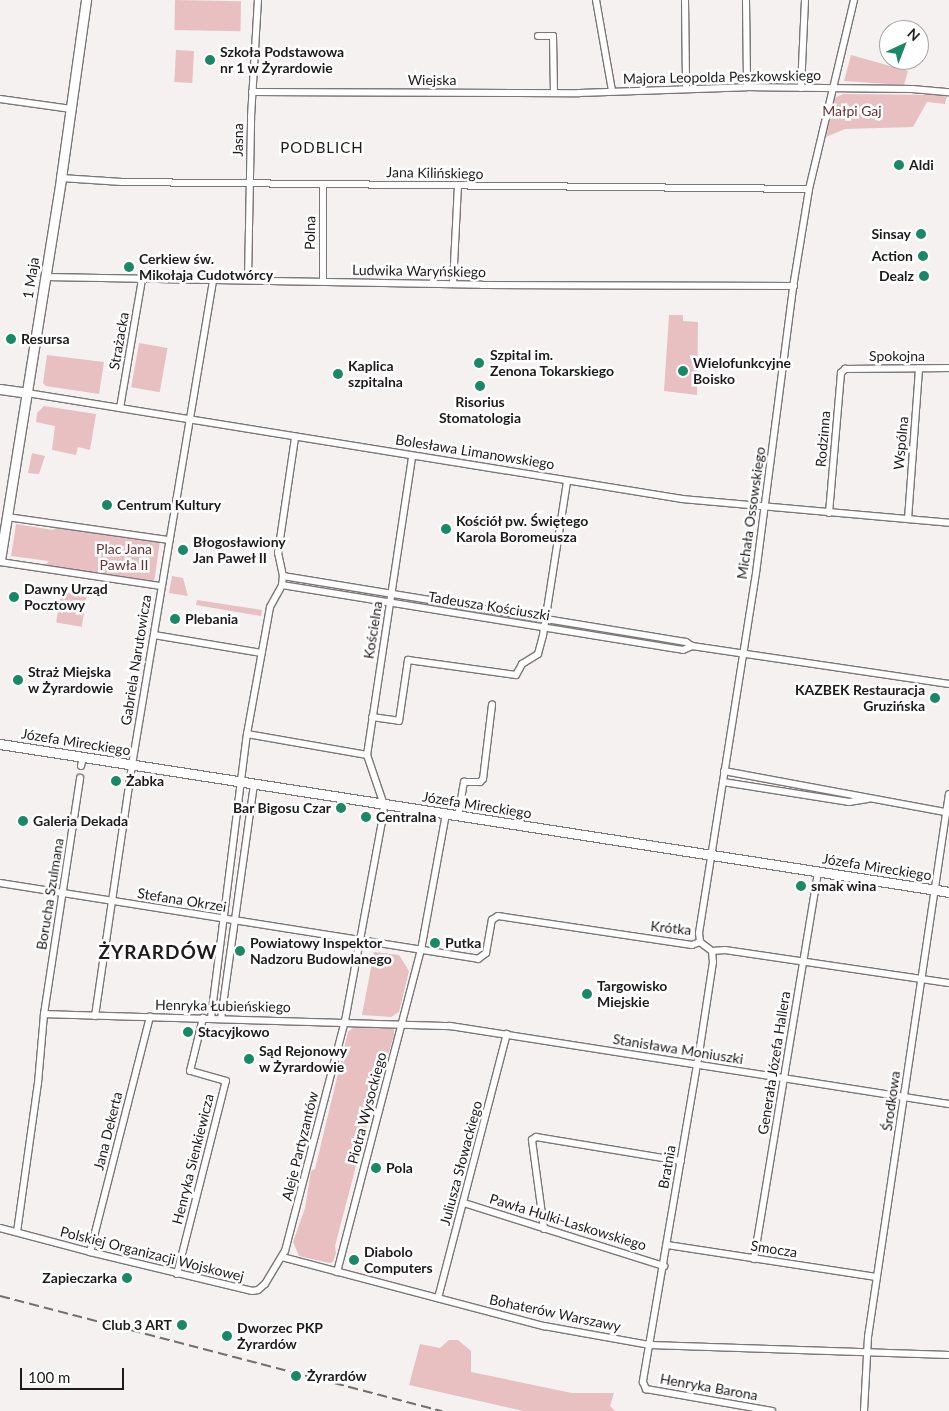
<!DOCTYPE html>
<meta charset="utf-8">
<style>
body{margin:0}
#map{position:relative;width:949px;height:1411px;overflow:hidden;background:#f5f1f1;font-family:Lato,sans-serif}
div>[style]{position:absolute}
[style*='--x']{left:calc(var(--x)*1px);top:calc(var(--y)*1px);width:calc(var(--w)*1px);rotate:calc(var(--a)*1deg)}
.green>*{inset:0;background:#e8c0c1;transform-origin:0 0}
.roads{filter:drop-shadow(1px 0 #7b7677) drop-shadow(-1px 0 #7b7677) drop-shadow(0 1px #7b7677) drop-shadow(0 -1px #7b7677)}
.street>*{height:6px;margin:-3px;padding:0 3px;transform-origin:3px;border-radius:3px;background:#fff}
.secondary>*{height:9px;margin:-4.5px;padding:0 4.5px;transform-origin:4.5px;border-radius:4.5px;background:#fff}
.rail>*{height:2px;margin-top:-1px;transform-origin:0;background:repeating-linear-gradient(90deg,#716e6e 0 10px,transparent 0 15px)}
.dots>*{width:14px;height:14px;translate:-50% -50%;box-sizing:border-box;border:2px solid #fff;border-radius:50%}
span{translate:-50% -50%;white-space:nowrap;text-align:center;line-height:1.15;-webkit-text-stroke:5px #fff;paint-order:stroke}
.poi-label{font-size:14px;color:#1d1b1b;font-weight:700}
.left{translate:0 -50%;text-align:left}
.right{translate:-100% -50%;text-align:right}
.street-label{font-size:14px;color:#1d1b1b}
.park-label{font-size:14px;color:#693135}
.neighbourhood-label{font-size:15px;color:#1d1b1b;letter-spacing:1px}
.district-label{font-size:19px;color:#1d1b1b;font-weight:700;letter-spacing:1px}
.north{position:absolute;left:879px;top:20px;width:50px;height:50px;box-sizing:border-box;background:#fff;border:1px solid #a5a4a4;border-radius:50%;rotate:43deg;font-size:14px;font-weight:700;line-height:20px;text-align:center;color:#1d1b1b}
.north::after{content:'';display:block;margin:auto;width:18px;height:22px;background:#1a8866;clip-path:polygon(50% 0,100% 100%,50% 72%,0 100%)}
.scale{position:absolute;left:20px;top:1368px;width:104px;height:22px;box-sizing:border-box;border:2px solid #1d1b1b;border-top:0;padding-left:6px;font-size:15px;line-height:18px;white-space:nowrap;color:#1d1b1b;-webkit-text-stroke:4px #fff;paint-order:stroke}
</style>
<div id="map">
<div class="green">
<div style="left:175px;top:0;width:66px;height:30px;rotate:1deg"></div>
<div style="left:176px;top:50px;width:18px;height:32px;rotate:3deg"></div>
<div style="clip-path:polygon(851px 55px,908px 71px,904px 85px,844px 81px)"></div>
<div style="clip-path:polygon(843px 94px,938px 95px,947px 96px,945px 104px,927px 102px,913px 127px,845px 129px,826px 137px,834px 98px)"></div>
<div style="clip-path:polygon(669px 315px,683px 315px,683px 321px,698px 322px,697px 395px,664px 391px)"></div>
<div style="left:139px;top:343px;width:29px;height:45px;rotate:10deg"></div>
<div style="clip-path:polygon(47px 355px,104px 362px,99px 394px,46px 386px,43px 383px)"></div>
<div style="clip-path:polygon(44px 406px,96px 414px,90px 450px,78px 447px,76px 455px,52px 450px,55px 426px,36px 422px,37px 413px)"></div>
<div style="clip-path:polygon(32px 453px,45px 456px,39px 474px,28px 473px)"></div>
<div style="clip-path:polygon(16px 524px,53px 530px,57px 526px,160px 541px,154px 583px,44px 566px,49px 561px,11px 556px)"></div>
<div style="clip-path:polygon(172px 576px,183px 578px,188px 596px,169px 593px)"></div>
<div style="left:61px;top:592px;width:26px;height:31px;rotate:9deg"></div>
<div style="clip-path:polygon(197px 600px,262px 610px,261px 616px,196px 605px)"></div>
<div style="clip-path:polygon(374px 952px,399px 955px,409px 971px,399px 1012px,391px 1017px,362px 1015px)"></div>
<div style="clip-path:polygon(354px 1027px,391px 1027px,394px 1030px,394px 1035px,389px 1052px,385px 1055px,372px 1105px,335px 1246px,336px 1253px,333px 1262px,329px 1263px,299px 1256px,293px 1242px,305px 1208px,311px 1171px,315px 1169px,348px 1032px)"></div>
<div style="clip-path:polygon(449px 1340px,458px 1340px,471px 1351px,471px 1372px,572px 1393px,614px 1393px,610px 1406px,615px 1411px,523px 1411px,409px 1385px,420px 1344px,440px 1348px)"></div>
</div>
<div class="roads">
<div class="street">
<div style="--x:596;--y:0;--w:92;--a:80"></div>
<div style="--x:685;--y:0;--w:88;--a:89.3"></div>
<div style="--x:746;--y:0;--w:87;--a:89.3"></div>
<div style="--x:538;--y:36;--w:15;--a:0"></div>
<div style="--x:553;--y:36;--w:56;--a:89"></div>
<div style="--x:801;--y:88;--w:88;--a:-87.4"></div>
<div style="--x:252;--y:92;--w:327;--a:0.2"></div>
<div style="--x:579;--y:93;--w:168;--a:-2"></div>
<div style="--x:747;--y:87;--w:165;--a:0.7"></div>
<div style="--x:912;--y:89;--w:37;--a:5"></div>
<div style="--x:0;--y:99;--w:72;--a:8"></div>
<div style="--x:61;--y:178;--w:61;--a:3.8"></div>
<div style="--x:122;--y:182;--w:687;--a:0.58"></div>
<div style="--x:45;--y:277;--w:437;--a:1"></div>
<div style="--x:482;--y:285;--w:312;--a:0.2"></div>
<div style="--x:248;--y:280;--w:163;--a:-88.9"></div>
<div style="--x:251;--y:117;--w:117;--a:-86.6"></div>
<div style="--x:323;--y:282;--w:98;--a:-90"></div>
<div style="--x:453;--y:284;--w:98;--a:-87.1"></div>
<div style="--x:27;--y:393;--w:664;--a:9.19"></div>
<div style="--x:682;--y:499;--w:268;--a:5.1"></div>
<div style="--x:120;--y:408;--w:131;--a:-80.3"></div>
<div style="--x:829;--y:513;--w:141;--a:-85.1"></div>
<div style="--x:841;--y:373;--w:6;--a:-45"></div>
<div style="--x:845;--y:369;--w:104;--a:-0.6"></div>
<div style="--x:7;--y:517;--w:164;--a:8.1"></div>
<div style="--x:908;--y:519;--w:151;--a:-85.8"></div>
<div style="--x:0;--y:562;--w:163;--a:8.5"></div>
<div style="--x:283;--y:576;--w:408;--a:9.3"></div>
<div style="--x:686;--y:642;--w:7;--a:34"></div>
<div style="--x:692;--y:646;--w:260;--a:8.4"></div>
<div style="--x:282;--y:585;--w:406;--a:9.2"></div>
<div style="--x:683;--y:650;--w:10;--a:-24"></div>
<div style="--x:154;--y:635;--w:109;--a:9.5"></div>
<div style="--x:372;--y:717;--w:27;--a:8"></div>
<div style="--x:399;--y:721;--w:62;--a:-81.6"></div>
<div style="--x:408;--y:660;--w:109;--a:7.9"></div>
<div style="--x:516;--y:675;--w:13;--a:-61"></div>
<div style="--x:522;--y:664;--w:19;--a:-32"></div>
<div style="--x:538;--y:654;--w:20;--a:-75"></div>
<div style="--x:543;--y:635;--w:156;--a:-81.1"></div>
<div style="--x:247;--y:734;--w:122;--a:9.9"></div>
<div style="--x:81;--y:766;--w:9;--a:-77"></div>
<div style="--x:724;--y:771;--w:226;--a:10.5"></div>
<div style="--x:723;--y:782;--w:128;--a:9"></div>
<div style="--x:849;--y:802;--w:19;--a:-9"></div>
<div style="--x:458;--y:816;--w:35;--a:-80"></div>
<div style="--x:464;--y:782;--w:16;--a:0"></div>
<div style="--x:480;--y:782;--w:4;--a:-45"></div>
<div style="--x:483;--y:779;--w:75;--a:-83.1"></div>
<div style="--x:0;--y:883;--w:484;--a:9"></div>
<div style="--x:478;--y:959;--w:10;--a:-37"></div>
<div style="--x:486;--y:953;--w:34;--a:-80"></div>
<div style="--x:492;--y:920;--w:7;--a:-34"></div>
<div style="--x:498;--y:916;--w:196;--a:8.5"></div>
<div style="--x:692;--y:945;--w:9;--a:-21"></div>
<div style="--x:700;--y:942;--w:15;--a:37"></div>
<div style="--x:712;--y:951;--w:13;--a:-4"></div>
<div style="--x:725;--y:950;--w:226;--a:8.4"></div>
<div style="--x:700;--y:942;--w:9;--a:-96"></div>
<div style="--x:699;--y:933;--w:364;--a:-81"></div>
<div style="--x:756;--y:573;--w:294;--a:-82.6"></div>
<div style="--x:794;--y:281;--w:93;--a:-80.7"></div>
<div style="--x:809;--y:189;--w:194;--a:-76.6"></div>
<div style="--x:712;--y:951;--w:11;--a:85"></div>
<div style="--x:713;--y:962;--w:92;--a:98.7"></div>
<div style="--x:699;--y:1053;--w:334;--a:99.7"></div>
<div style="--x:643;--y:1382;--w:8;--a:67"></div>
<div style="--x:646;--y:1389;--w:128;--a:9.9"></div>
<div style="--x:44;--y:1014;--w:406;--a:1.7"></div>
<div style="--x:450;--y:1026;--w:505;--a:8.88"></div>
<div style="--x:95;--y:1016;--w:254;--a:-81.6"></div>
<div style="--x:132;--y:765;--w:492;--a:-80.5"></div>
<div style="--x:211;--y:1018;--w:286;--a:-82.8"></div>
<div style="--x:247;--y:734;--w:129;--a:-79.7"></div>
<div style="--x:270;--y:607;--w:25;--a:-61"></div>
<div style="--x:282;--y:585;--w:9;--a:-84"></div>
<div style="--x:283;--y:576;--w:24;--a:-102"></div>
<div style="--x:278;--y:553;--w:116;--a:-81.6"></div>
<div style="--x:221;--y:1019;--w:238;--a:-82"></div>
<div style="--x:464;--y:1203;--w:210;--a:17.5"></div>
<div style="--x:0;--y:1228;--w:93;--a:14.9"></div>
<div style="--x:90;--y:1252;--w:167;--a:13.5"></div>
<div style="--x:252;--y:1291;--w:6;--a:-9"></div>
<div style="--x:258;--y:1290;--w:9;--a:-41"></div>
<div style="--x:265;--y:1284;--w:39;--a:-59"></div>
<div style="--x:285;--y:1251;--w:238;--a:-75.4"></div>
<div style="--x:345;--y:1021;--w:208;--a:-79.5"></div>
<div style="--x:383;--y:816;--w:11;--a:-85"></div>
<div style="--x:384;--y:805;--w:53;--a:-108.8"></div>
<div style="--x:367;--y:755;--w:302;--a:-81.4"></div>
<div style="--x:544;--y:1229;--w:90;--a:-97.7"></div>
<div style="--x:532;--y:1140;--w:5;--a:-37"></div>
<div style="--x:536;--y:1137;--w:147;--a:9.4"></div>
<div style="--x:17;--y:1232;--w:150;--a:-82"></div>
<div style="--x:38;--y:1083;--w:69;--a:-85"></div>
<div style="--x:44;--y:1014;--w:239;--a:-81.3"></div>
<div style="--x:667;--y:1245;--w:212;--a:8.7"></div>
<div style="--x:90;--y:1252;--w:243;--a:-75.7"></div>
<div style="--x:282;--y:1257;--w:271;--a:14.8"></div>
<div style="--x:544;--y:1326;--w:108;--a:10.2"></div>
<div style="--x:650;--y:1345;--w:299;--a:1.9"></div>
<div style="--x:754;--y:1259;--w:393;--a:-80.6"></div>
<div style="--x:337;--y:1272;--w:333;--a:-75.4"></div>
<div style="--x:421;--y:950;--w:138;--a:-79.6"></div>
<div style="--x:177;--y:1274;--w:199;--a:-75.8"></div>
<div style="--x:226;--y:1081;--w:37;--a:-164"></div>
<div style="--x:190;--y:1071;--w:55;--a:-76.2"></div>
<div style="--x:438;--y:1298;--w:273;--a:-75.4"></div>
<div style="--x:864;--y:1411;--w:74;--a:-86.9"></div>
<div style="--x:868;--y:1337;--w:549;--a:-81.52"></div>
</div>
<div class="secondary">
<div style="--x:0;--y:389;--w:27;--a:8"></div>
<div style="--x:0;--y:560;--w:387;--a:-80.9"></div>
<div style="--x:61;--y:178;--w:180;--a:-82"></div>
<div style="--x:0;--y:744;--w:960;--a:8.86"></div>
</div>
</div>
<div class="rail">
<div style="--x:0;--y:1296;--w:457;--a:14.6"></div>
</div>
<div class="dots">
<div style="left:210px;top:60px;background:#1a8866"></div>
<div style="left:899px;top:165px;background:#1a8866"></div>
<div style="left:921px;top:234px;background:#1a8866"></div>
<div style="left:923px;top:256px;background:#1a8866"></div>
<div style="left:129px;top:267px;background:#1a8866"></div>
<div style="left:924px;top:276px;background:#1a8866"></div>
<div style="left:11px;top:339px;background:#1a8866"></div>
<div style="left:479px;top:363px;background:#1a8866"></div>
<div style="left:683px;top:371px;background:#1a8866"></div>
<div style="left:338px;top:374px;background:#1a8866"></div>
<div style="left:480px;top:386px;background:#1a8866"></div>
<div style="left:107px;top:505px;background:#1a8866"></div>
<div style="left:446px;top:529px;background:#1a8866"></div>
<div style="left:183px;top:550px;background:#1a8866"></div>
<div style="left:14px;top:597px;background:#1a8866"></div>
<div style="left:175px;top:619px;background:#1a8866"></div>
<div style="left:18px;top:680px;background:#1a8866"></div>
<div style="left:935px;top:698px;background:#1a8866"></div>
<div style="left:116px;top:781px;background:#1a8866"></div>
<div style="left:341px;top:808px;background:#1a8866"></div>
<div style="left:366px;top:817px;background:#1a8866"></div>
<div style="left:23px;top:821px;background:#1a8866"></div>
<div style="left:801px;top:886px;background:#1a8866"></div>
<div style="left:435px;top:943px;background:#1a8866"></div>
<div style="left:240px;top:951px;background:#1a8866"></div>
<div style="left:587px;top:994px;background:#1a8866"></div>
<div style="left:188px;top:1032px;background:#1a8866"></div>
<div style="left:249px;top:1059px;background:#1a8866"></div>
<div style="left:376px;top:1168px;background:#1a8866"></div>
<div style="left:354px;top:1260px;background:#1a8866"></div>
<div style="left:127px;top:1278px;background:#1a8866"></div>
<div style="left:182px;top:1325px;background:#1a8866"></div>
<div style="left:227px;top:1336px;background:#1a8866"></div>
<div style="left:296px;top:1376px;background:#1a8866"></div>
</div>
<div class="poi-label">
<span class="left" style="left:220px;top:60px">Szkoła Podstawowa<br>nr 1 w Żyrardowie</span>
<span class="left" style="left:909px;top:165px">Aldi</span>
<span class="right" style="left:911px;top:234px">Sinsay</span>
<span class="right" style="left:913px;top:256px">Action</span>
<span class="left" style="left:139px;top:267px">Cerkiew św.<br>Mikołaja Cudotwórcy</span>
<span class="right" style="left:914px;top:276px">Dealz</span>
<span class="left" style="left:21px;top:339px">Resursa</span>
<span class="left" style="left:490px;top:363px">Szpital im.<br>Zenona Tokarskiego</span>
<span class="left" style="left:693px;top:371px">Wielofunkcyjne<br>Boisko</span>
<span class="left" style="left:348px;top:374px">Kaplica<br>szpitalna</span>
<span style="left:480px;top:410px">Risorius<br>Stomatologia</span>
<span class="left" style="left:117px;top:505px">Centrum Kultury</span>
<span class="left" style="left:456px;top:529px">Kościół pw. Świętego<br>Karola Boromeusza</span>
<span class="left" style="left:193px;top:550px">Błogosławiony<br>Jan Paweł II</span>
<span class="left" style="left:24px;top:597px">Dawny Urząd<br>Pocztowy</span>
<span class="left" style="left:185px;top:619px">Plebania</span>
<span class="left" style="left:28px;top:680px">Straż Miejska<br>w Żyrardowie</span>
<span class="right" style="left:925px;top:698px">KAZBEK Restauracja<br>Gruzińska</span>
<span class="left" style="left:126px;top:781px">Żabka</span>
<span class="right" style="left:331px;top:808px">Bar Bigosu Czar</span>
<span class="left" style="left:376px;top:817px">Centralna</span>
<span class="left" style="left:33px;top:821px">Galeria Dekada</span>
<span class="left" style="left:811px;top:886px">smak wina</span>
<span class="left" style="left:250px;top:951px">Powiatowy Inspektor<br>Nadzoru Budowlanego</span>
<span class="left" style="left:445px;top:943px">Putka</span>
<span class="left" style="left:597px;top:994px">Targowisko<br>Miejskie</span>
<span class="left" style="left:198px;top:1032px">Stacyjkowo</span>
<span class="left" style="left:259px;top:1059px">Sąd Rejonowy<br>w Żyrardowie</span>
<span class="left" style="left:386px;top:1168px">Pola</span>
<span class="left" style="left:364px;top:1260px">Diabolo<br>Computers</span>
<span class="right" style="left:117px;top:1278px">Zapieczarka</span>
<span class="right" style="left:172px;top:1325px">Club 3 ART</span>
<span class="left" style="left:237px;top:1336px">Dworzec PKP<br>Żyrardów</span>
<span class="left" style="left:307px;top:1376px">Żyrardów</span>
</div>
<div class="street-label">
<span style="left:722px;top:77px;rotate:-1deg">Majora Leopolda Peszkowskiego</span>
<span style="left:432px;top:80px">Wiejska</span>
<span style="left:238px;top:140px;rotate:-89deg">Jasna</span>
<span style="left:435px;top:173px;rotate:1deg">Jana Kilińskiego</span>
<span style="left:310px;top:233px;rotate:-89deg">Polna</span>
<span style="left:419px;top:271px;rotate:1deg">Ludwika Waryńskiego</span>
<span style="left:31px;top:278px;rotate:-81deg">1 Maja</span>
<span style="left:119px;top:341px;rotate:-80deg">Strażacka</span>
<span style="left:897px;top:356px">Spokojna</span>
<span style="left:823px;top:439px;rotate:-85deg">Rodzinna</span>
<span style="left:901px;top:443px;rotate:-85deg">Wspólna</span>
<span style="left:475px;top:452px;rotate:9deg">Bolesława Limanowskiego</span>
<span style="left:751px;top:513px;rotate:-82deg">Michała Ossowskiego</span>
<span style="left:489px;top:606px;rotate:9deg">Tadeusza Kościuszki</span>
<span style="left:373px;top:630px;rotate:-81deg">Kościelna</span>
<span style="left:136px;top:660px;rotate:-81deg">Gabriela Narutowicza</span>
<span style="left:76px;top:742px;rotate:9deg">Józefa Mireckiego</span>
<span style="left:477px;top:805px;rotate:9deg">Józefa Mireckiego</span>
<span style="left:877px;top:867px;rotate:9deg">Józefa Mireckiego</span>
<span style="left:50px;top:894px;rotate:-81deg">Borucha Szulmana</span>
<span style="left:182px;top:900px;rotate:9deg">Stefana Okrzei</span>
<span style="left:671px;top:928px;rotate:6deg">Krótka</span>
<span style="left:223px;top:1006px;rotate:1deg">Henryka Łubieńskiego</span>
<span style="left:678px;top:1049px;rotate:9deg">Stanisława Moniuszki</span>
<span style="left:774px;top:1063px;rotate:-81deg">Generała Józefa Hallera</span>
<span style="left:891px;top:1101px;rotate:-82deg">Środkowa</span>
<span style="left:367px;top:1108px;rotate:-75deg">Piotra Wysockiego</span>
<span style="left:108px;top:1131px;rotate:-76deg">Jana Dekerta</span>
<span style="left:300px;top:1146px;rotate:-76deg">Aleje Partyzantów</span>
<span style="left:193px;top:1159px;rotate:-76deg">Henryka Sienkiewicza</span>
<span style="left:461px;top:1163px;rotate:-75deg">Juliusza Słowackiego</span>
<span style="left:667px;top:1167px;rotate:-80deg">Bratnia</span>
<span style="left:568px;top:1222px;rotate:17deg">Pawła Hulki-Laskowskiego</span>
<span style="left:774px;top:1249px;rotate:9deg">Smocza</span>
<span style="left:152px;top:1254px;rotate:14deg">Polskiej Organizacji Wojskowej</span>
<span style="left:555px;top:1313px;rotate:12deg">Bohaterów Warszawy</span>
<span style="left:709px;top:1387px;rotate:10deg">Henryka Barona</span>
</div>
<div class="park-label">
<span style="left:852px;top:111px">Małpi Gaj</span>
<span style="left:124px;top:557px">Plac Jana<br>Pawła II</span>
</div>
<div class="neighbourhood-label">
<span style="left:322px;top:148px">PODBLICH</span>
</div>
<div class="district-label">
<span style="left:158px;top:952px">ŻYRARDÓW</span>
</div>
<div class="north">N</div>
<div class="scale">100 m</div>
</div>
